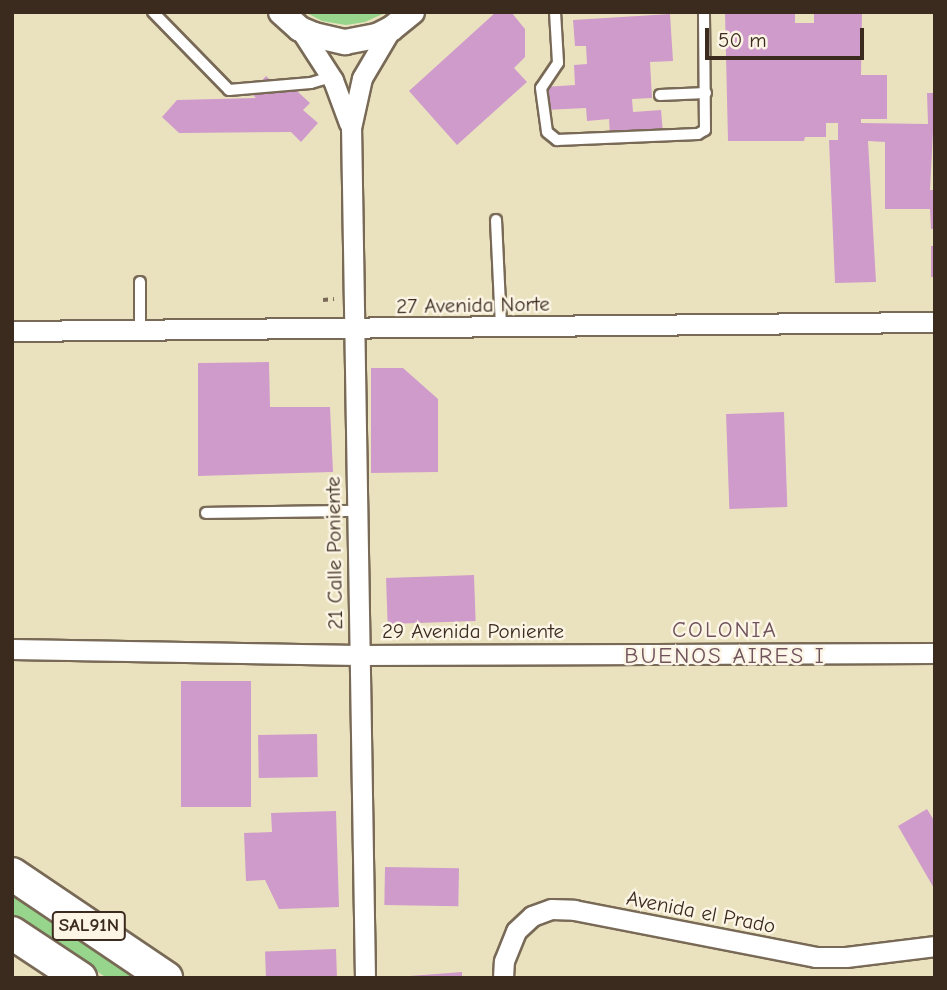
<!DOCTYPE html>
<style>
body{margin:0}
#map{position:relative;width:947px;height:990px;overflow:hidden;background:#eae2bf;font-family:"Comic Neue",sans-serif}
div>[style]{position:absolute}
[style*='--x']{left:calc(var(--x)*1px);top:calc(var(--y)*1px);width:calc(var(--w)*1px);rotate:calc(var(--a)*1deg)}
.green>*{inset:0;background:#96d58b}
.building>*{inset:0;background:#cf9bcb;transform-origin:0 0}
.path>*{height:3.5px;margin-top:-1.75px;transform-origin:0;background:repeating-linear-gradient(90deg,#786a56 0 5px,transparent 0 10px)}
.roads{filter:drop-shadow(2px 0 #786a56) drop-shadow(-2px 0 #786a56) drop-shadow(0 2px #786a56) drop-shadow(0 -2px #786a56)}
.service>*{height:10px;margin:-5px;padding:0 5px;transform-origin:5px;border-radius:5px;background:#fff}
.minor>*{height:19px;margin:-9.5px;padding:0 9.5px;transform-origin:9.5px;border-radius:9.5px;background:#fff}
.tertiary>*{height:24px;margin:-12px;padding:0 12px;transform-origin:12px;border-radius:12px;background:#fff}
.primary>*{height:32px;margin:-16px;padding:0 16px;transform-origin:16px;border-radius:16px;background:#fff}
span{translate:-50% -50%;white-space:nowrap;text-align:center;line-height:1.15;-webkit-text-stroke:5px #fcf5e5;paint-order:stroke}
.shield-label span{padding:2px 5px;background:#fcf5e5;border:2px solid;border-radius:5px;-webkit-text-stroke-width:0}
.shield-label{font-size:19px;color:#3b2a1e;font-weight:700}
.street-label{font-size:21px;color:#3b2a1e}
.neighbourhood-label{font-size:23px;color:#6f525b;letter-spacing:2px}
.frame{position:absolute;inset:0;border:14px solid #3b2a1e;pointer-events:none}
.scale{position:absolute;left:705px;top:28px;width:159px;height:32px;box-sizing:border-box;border:4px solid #3b2a1e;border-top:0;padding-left:9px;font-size:21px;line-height:24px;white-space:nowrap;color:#3b2a1e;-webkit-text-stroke:5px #fcf5e5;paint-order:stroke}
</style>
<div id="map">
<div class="green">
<div style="clip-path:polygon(305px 12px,387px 12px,365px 22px,346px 25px,322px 21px)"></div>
<div style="clip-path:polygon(12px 891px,141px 978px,107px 978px,12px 915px)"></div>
</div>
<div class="building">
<div style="clip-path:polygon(496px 12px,511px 12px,525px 29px,525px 57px,514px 68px,527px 82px,457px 145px,409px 91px)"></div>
<div style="clip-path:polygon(725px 12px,795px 12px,795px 23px,814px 23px,814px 12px,862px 12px,861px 75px,887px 75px,887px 119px,861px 119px,861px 123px,928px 124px,927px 93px,935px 93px,930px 190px,935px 190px,935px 229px,931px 229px,930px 209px,885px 209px,885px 142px,868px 141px,876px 282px,835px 283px,829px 140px,838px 140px,838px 123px,826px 123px,826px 137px,805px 137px,804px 141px,728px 141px)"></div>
<div style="clip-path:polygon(670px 14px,673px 61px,650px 62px,652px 98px,632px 99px,633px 112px,661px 110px,663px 133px,610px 136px,609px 119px,587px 121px,586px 108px,545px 110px,544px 87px,575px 85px,574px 65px,587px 64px,586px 46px,575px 46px,573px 20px)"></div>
<div style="clip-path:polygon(266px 76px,280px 89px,287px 82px,310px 103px,303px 110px,318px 123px,301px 142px,291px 132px,179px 133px,162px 117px,177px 100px,256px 98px,251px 93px)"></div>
<div style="left:931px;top:246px;width:4px;height:31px"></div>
<div style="clip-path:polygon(269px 362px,270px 407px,330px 407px,333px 472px,198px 476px,198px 363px)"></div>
<div style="clip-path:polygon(371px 368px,403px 368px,438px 399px,438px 472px,371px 473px)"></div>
<div style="left:784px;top:412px;width:95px;height:58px;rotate:88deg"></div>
<div style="left:474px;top:575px;width:46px;height:88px;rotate:88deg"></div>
<div style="left:251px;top:681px;width:126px;height:70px;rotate:90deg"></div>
<div style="left:317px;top:734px;width:43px;height:59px;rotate:89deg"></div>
<div style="clip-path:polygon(927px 809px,935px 822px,935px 890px,898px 826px)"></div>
<div style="clip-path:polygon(336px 811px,339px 907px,279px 909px,265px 880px,246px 881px,244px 833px,272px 832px,271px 813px)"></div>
<div style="left:385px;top:867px;width:74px;height:38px;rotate:1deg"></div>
<div style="left:336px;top:949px;width:29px;height:71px;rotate:88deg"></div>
<div style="clip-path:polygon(462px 972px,462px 978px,410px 978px,410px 976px)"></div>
</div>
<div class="path">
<div style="--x:323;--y:300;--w:11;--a:-5"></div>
</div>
<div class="roads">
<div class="service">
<div style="--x:153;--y:12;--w:109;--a:45.7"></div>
<div style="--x:229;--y:90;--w:82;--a:-4.9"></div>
<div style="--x:311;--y:83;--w:21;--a:-17"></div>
<div style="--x:555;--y:12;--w:51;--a:86.6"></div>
<div style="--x:558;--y:63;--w:30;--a:124"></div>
<div style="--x:541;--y:88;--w:44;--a:82.2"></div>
<div style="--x:547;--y:132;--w:13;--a:39"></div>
<div style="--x:557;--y:140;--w:141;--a:-2.4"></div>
<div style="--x:698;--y:134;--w:8;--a:-30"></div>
<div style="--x:705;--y:130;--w:118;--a:-90.5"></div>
<div style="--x:660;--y:95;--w:46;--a:-2.5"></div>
<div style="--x:496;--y:220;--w:107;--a:87.3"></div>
<div style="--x:140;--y:330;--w:48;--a:-90"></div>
<div style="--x:206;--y:513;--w:150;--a:-0.8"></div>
</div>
<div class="minor">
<div style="--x:300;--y:29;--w:61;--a:57.1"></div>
<div style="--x:333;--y:80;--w:46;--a:69.6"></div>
<div style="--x:12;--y:331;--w:923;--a:-0.56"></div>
<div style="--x:12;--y:649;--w:346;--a:1"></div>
<div style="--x:358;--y:655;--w:577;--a:-0.2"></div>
<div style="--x:365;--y:978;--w:850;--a:-90.94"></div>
<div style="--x:351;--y:128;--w:51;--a:-77.6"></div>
<div style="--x:362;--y:78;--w:57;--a:-59.4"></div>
<div style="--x:503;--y:978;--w:17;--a:-87"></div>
<div style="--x:504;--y:961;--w:32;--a:-68"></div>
<div style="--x:516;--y:931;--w:22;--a:-43"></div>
<div style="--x:532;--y:916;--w:20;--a:-20"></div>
<div style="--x:551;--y:909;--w:23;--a:2"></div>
<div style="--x:574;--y:910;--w:246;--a:11"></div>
<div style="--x:815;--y:957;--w:31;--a:0"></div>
<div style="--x:846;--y:957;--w:90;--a:-7"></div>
</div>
<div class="tertiary">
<div style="--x:281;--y:12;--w:25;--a:42"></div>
<div style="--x:300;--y:29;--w:15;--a:23"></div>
<div style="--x:314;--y:35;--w:32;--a:13"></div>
<div style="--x:345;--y:42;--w:33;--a:-11"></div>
<div style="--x:377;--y:36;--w:16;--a:-27"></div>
<div style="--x:391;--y:29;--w:27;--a:-39"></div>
</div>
<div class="primary">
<div style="--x:12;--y:874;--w:186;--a:34"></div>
<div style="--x:12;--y:933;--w:82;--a:33.5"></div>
</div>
</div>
<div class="shield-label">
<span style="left:89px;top:926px">SAL91N</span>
</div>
<div class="street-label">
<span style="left:473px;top:305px;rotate:-1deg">27 Avenida Norte</span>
<span style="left:334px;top:553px;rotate:-91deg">21 Calle Poniente</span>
<span style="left:473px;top:631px">29 Avenida Poniente</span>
<span style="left:701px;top:912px;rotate:11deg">Avenida el Prado</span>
</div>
<div class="neighbourhood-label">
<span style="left:725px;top:643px">COLONIA<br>BUENOS AIRES I</span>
</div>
<div class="frame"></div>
<div class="scale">50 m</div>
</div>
